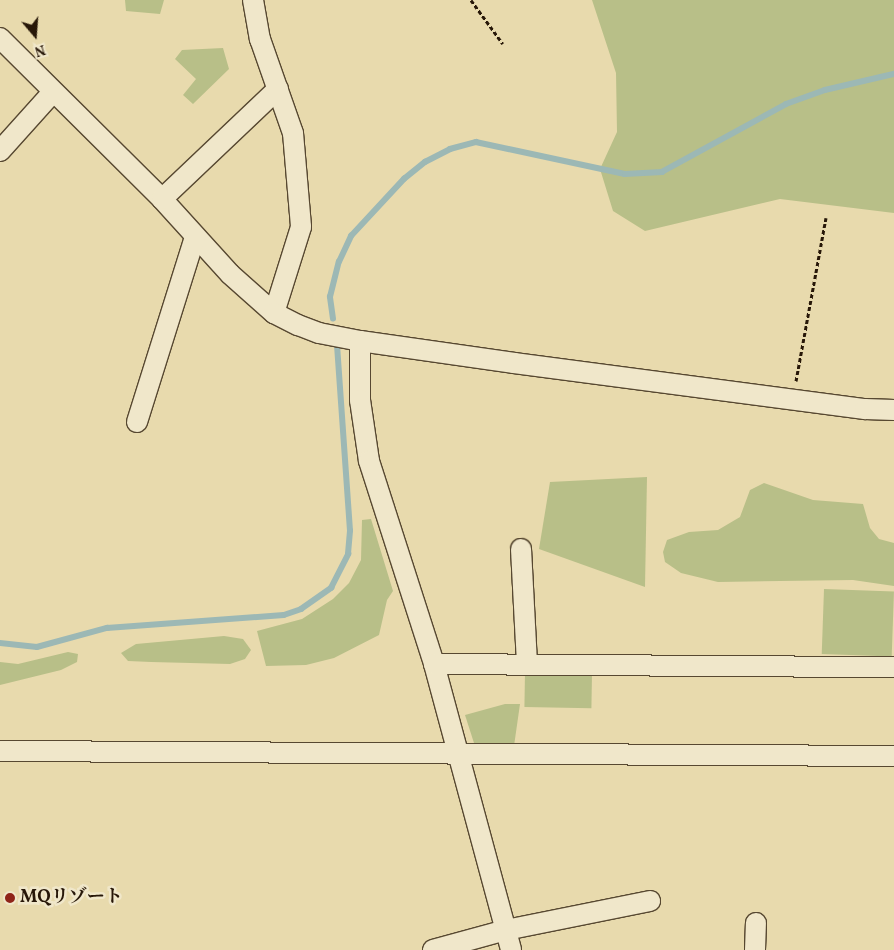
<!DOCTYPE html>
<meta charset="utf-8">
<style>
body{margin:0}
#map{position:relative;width:894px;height:950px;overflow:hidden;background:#e8daad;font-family:Vollkorn,"Noto Serif JP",serif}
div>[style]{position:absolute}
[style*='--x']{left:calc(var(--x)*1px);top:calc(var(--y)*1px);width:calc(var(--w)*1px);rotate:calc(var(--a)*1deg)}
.green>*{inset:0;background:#b8bf88;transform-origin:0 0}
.stream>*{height:5.5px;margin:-2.75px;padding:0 2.75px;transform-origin:2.75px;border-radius:2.75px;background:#9cb8b5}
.path>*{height:3px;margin-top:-1.5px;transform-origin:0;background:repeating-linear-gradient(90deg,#271708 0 4px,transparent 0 6.5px)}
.roads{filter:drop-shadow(1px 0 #574831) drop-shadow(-1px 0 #574831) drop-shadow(0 1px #574831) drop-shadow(0 -1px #574831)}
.minor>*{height:20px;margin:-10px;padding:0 10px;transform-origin:10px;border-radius:10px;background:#f0e7ca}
.dots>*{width:14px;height:14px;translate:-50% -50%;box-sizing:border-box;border:2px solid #f0e7ca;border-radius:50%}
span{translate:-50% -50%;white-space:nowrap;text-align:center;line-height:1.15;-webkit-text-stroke:5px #f0e7ca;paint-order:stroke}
.poi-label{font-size:18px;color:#271708;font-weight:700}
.left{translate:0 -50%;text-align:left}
.north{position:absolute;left:10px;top:10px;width:50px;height:50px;-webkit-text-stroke:4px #f0e7ca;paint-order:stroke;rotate:162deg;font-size:14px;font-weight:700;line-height:20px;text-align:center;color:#271708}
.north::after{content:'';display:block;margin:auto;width:18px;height:22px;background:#271708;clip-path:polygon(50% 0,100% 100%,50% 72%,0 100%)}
</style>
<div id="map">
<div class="green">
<div style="clip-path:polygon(125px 0,164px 0,160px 14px,126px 11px)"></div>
<div style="clip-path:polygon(592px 0,894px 0,894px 213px,780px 199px,645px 231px,613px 211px,600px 169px,617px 132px,616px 73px)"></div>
<div style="clip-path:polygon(223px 48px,229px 69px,193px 104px,183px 95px,196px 79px,175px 59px,182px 50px)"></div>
<div style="clip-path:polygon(647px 477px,645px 587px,539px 549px,550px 482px)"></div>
<div style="clip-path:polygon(764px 483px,813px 500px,863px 504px,870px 528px,879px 539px,894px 543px,894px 586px,853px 580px,718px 582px,681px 573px,665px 562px,663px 552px,667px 540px,689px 532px,718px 530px,740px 517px,750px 490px)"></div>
<div style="clip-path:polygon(371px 519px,393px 591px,387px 600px,379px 635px,334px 658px,306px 665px,266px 666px,257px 631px,302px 619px,333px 599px,349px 583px,361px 560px,362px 520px)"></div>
<div style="left:824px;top:589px;width:70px;height:65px;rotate:2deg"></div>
<div style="clip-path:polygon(224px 636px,243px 639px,251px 650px,245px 659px,230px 664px,151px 662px,128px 661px,121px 653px,136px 644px)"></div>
<div style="clip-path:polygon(68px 652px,78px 654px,77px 662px,61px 670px,0 685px,0 662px,18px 664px)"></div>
<div style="left:525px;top:673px;width:67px;height:34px;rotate:1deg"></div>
<div style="clip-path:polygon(505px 704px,520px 704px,514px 746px,479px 748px,474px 743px,465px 715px)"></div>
</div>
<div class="stream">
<div style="--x:333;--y:319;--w:22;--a:-98"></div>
<div style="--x:330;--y:297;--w:36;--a:-76"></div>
<div style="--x:339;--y:262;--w:29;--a:-65"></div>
<div style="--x:351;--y:236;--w:78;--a:-47.1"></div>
<div style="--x:404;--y:179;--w:27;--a:-39"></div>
<div style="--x:425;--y:162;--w:28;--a:-27"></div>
<div style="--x:450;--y:149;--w:27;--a:-15"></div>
<div style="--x:476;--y:142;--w:152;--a:12.1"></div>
<div style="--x:625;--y:174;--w:37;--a:-3"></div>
<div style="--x:662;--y:172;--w:141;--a:-28.7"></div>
<div style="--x:786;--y:104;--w:41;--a:-19.7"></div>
<div style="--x:825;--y:90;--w:71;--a:-13.1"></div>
<div style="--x:0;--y:643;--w:37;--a:6"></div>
<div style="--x:37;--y:647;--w:73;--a:-15.2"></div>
<div style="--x:107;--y:628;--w:177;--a:-4.2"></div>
<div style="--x:284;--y:615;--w:18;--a:-19"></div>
<div style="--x:301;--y:609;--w:37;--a:-35"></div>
<div style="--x:331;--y:588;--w:38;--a:-63"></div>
<div style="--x:348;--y:554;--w:23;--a:-85"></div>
<div style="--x:350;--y:531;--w:186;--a:-94"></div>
</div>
<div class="path">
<div style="--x:471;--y:0;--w:54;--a:54"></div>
<div style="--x:796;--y:381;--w:166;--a:-79.6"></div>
</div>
<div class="roads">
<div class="minor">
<div style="--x:253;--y:0;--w:40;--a:80"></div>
<div style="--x:260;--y:39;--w:100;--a:70.7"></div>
<div style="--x:293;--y:133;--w:94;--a:85.1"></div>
<div style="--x:301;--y:227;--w:90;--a:107.4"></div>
<div style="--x:0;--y:38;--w:228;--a:44.8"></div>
<div style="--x:162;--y:199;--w:101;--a:47.8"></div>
<div style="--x:230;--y:274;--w:59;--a:41.6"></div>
<div style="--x:274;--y:313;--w:27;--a:27"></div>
<div style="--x:298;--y:325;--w:22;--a:21"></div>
<div style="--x:319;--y:333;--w:42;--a:11"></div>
<div style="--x:360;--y:341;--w:156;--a:8.1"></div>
<div style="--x:514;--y:363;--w:354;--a:7.5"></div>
<div style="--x:865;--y:409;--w:29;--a:2"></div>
<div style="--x:0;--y:151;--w:79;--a:-48.1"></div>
<div style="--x:162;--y:199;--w:160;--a:-43.5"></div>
<div style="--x:360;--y:341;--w:59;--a:90"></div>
<div style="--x:360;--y:400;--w:62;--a:81.6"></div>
<div style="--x:369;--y:461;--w:213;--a:72.2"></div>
<div style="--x:434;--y:664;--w:296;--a:74.9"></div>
<div style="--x:137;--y:422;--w:194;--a:-72.6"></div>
<div style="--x:521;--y:549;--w:116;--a:87"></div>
<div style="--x:434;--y:664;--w:460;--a:0.4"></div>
<div style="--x:0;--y:751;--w:894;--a:0.32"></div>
<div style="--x:433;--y:950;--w:76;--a:-15.3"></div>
<div style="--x:506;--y:930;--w:147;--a:-11.4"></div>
<div style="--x:755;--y:950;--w:27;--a:-88"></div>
</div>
</div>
<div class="dots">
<div style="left:10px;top:898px;background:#8f2418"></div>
</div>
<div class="poi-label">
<span class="left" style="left:20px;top:898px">MQリゾート</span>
</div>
<div class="north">N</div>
</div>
